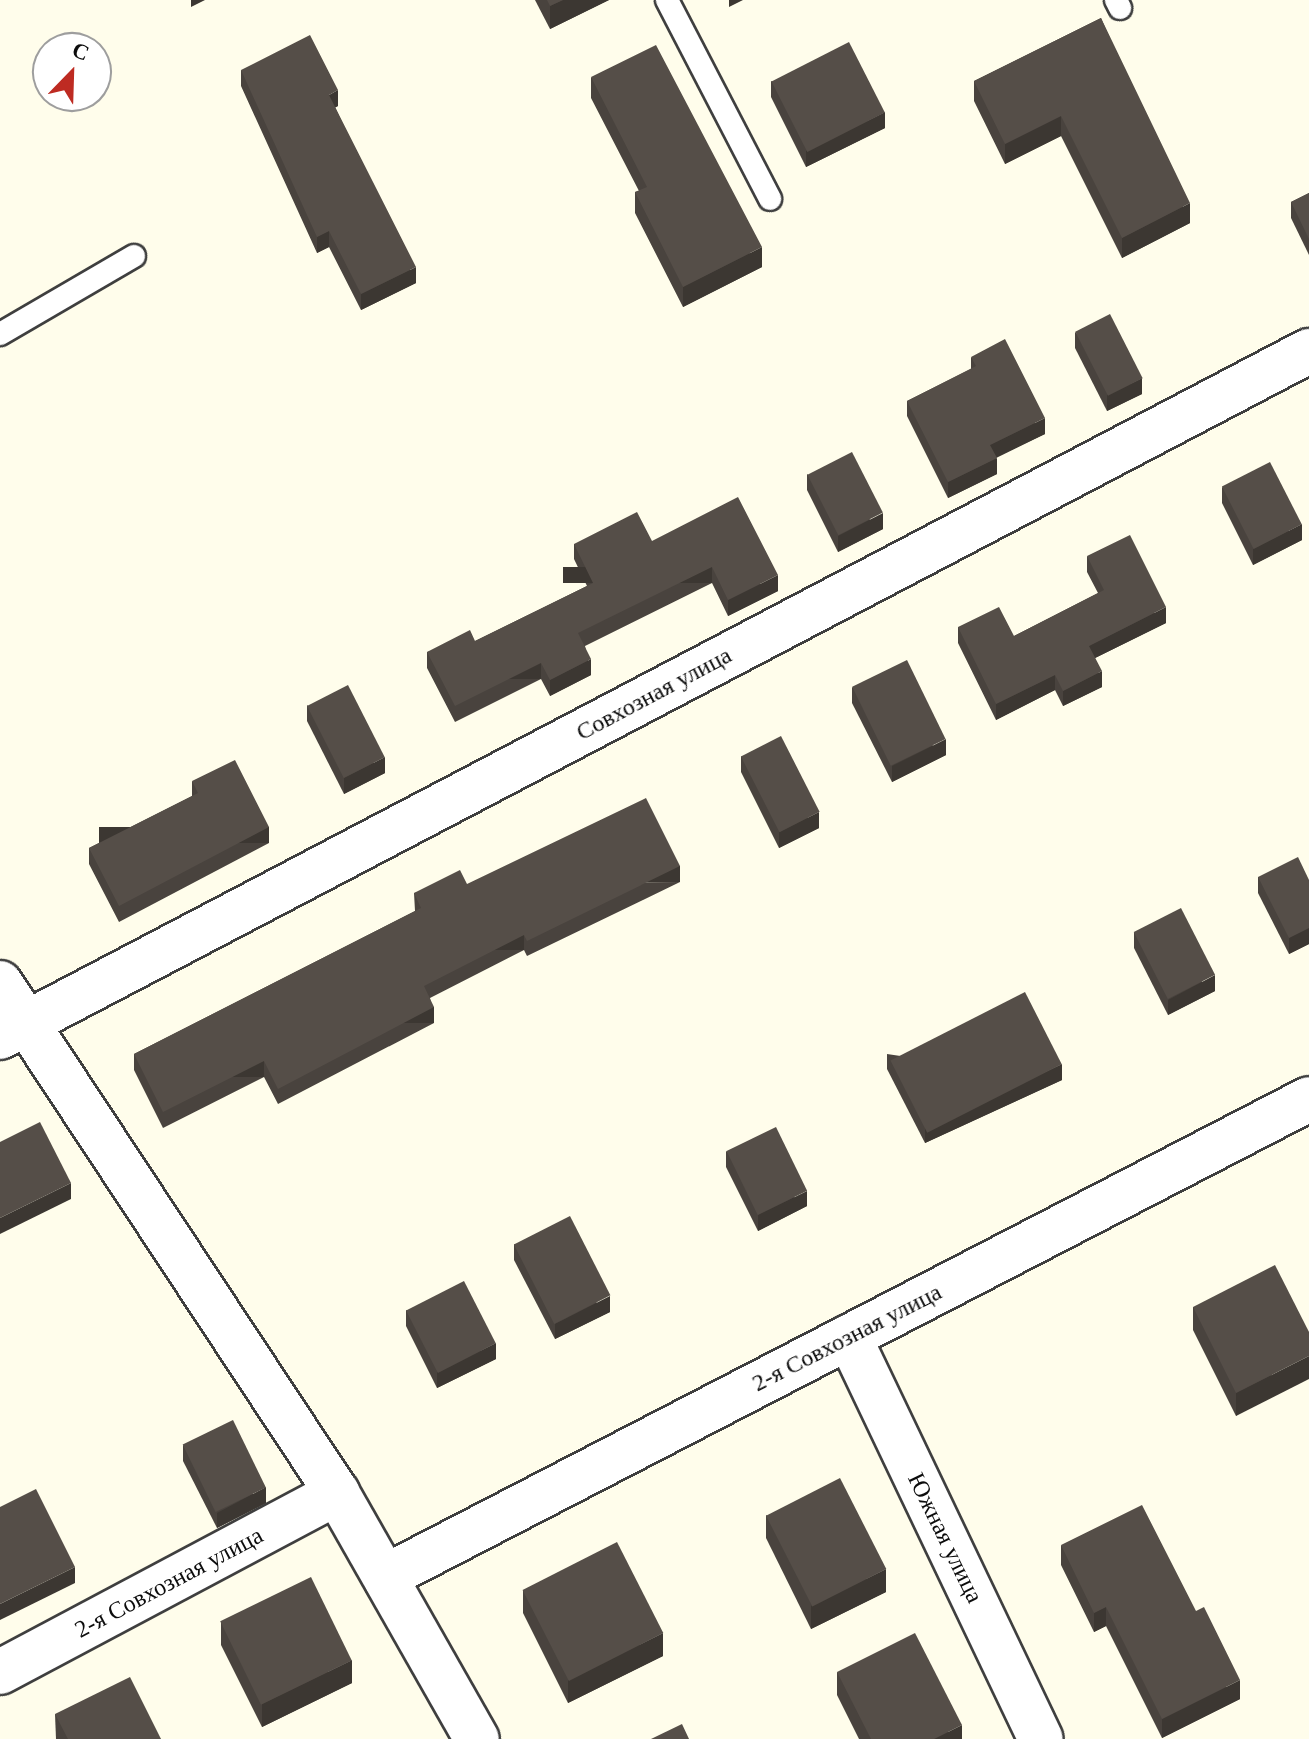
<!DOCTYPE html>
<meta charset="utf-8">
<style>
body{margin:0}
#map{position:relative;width:1309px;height:1739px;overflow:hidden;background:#fffdeb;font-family:Georgia,serif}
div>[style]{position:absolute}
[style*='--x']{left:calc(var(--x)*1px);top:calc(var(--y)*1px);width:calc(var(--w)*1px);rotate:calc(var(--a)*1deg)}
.roads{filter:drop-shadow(2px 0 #3f3f3f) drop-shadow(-2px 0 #3f3f3f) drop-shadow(0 2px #3f3f3f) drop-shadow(0 -2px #3f3f3f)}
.lane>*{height:22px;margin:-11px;padding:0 11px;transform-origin:11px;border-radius:11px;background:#fff}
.street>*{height:44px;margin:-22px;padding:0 22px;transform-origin:22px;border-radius:22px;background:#fff}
.wall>*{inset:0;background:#49433e}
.shaded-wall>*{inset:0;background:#3c3732;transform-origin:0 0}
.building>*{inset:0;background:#554e48;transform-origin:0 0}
span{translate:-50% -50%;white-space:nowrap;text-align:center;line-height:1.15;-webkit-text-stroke:8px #fff;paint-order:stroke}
.street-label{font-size:24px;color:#0c0c0c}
.north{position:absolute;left:32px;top:32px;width:80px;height:80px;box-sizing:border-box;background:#fff;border:2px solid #9e9e9e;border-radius:50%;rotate:23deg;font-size:22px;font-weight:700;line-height:32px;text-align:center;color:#0c0c0c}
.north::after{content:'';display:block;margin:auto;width:28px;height:36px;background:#be2b22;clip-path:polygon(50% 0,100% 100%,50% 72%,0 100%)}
</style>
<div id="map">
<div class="roads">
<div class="lane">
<div style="--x:667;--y:0;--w:224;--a:62.6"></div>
<div style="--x:1116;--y:0;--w:9;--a:63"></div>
<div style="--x:0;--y:334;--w:155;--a:-30.2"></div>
</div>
<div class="street">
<div style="--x:0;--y:983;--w:611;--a:56.54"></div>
<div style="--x:337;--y:1493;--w:283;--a:60.4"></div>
<div style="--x:0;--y:1037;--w:1478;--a:-27.66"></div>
<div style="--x:849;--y:1337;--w:445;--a:64.5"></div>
<div style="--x:385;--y:1577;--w:1040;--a:-27.35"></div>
<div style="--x:0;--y:1672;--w:382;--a:-28"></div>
</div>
</div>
<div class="wall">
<div style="clip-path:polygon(535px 0,609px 0,550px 29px)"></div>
<div style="clip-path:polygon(1101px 18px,1190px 223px,1122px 258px,1061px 136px,1005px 164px,974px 101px,974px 81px)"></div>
<div style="clip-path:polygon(241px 70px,338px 106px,335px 107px,416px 283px,361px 310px,329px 247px,317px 253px,241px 86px)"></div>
<div style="clip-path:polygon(591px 77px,762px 267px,683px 307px,635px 213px,635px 192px,639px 191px,591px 98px)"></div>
<div style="clip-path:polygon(771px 81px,885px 128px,806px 167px,771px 97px)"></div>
<div style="clip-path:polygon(1309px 193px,1309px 255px,1291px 218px,1291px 202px)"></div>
<div style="clip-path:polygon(1075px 332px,1142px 394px,1107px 411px,1075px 348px)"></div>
<div style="clip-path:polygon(971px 357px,1045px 434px,996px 457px,997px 474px,948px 498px,907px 416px,907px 401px,971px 369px)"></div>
<div style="clip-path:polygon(807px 474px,883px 529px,838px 552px,807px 490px)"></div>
<div style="clip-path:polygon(1222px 487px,1302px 540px,1253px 565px,1222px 503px)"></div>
<div style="clip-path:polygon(652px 541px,778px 591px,728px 616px,712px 583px,585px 646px,591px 675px,550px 696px,541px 679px,455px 722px,427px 668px,427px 652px,475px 641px,587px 586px,574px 559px,574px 544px)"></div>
<div style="clip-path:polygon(1087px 556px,1166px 623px,1095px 658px,1102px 687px,1063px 706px,1055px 690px,996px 720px,958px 643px,958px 627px,1014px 636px,1098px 593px,1087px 572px)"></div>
<div style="clip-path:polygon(852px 687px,946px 755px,892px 782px,852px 703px)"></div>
<div style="clip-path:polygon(307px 705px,385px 773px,344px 794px,307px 721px)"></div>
<div style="clip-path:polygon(741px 756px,819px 828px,779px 848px,741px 772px)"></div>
<div style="clip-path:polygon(192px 781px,269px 843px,119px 922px,89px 864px,89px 848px,192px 796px)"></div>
<div style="clip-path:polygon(1258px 877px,1309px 880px,1309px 944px,1289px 954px,1258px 893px)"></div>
<div style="clip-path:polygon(680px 882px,527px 956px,524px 950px,430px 998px,434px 1023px,278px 1104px,264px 1077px,163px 1128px,134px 1070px,134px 1054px,415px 911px,414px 893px,467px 884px)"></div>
<div style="clip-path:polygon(1134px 932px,1215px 991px,1168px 1015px,1134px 948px)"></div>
<div style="clip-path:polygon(887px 1054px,1062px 1080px,925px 1143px,887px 1069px)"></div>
<div style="clip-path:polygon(726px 1151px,807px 1206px,758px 1231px,726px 1167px)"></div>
<div style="clip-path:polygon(514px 1244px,610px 1312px,555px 1339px,514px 1260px)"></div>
<div style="clip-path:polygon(1193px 1307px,1309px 1332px,1236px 1416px,1193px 1330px)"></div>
<div style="clip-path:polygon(406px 1310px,496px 1359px,437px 1388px,406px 1326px)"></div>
<div style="clip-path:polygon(183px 1445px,266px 1503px,217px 1528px,183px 1461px)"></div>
<div style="clip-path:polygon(766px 1515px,886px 1592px,811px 1629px,766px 1538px)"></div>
<div style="clip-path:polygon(1061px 1545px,1240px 1699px,1162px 1738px,1106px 1626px,1094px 1632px,1061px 1565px)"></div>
<div style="clip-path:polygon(523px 1590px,663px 1656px,568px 1703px,523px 1613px)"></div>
<div style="clip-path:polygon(221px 1622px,352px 1683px,262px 1727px,221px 1645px)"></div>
<div style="clip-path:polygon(837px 1672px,962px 1739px,859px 1739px,837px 1695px)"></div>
<div style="clip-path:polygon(55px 1714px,161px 1739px,56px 1739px)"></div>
</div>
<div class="shaded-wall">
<div style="clip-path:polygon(191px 0,205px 0,191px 7px)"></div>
<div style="clip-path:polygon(563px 0,609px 0,550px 29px,550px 6px)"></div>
<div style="clip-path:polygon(729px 0,743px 0,729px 7px)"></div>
<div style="clip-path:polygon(338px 90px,338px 106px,329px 111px,329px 95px)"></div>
<div style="clip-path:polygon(885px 112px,885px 128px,806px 167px,806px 151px)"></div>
<div style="clip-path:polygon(1061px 116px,1061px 136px,1005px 164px,1005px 144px)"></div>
<div style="clip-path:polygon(1190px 203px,1190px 223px,1122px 258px,1122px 238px)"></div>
<div style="clip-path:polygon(329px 231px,329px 247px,317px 253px,317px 237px)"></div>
<div style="clip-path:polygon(762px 247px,762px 267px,683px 307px,683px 287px)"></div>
<div style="clip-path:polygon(416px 267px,416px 283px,361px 310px,361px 294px)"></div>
<div style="clip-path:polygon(1142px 378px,1142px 394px,1107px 411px,1107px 395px)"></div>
<div style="clip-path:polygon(1045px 418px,1045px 434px,990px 461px,990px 445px)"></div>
<div style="clip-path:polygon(997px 458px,997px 474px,948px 498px,948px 482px)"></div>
<div style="clip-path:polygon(883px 513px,883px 529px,838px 552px,838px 536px)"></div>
<div style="clip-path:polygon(1302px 524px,1302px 540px,1253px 565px,1253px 549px)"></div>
<div style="left:712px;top:567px;width:16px;height:149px;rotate:90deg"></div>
<div style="clip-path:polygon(778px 575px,778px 591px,728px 616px,728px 600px)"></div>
<div style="clip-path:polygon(1166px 607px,1166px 623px,1089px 661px,1089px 646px)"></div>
<div style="clip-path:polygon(591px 659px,591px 675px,550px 696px,550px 680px)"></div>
<div style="left:541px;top:663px;width:16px;height:96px;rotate:90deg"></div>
<div style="clip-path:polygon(1102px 671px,1102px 687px,1063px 706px,1063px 691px)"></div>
<div style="clip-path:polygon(1055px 675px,1055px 690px,996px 720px,996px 704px)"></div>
<div style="clip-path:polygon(946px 739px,946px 755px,892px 782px,892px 766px)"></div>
<div style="clip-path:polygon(385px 757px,385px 773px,344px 794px,344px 778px)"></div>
<div style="clip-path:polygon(819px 812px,819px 828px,779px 848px,779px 832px)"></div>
<div style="left:269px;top:827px;width:16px;height:170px;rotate:90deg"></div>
<div style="left:680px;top:866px;width:16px;height:170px;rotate:90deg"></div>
<div style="clip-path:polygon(1309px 928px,1309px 944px,1289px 954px,1289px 938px)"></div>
<div style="left:524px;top:935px;width:15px;height:112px;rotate:90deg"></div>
<div style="clip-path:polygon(1215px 975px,1215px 991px,1168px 1015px,1168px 1000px)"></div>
<div style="left:434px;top:1007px;width:16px;height:176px;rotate:90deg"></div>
<div style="left:264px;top:1061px;width:16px;height:113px;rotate:90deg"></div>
<div style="clip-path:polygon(1062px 1064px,1062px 1080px,925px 1143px,925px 1128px)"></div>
<div style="clip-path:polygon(71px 1183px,71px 1199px,0 1234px,0 1218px)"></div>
<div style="clip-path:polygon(807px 1191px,807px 1206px,758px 1231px,758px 1215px)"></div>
<div style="clip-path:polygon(610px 1296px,610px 1312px,555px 1339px,555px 1324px)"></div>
<div style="clip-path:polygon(496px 1343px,496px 1359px,437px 1388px,437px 1372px)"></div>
<div style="clip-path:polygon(1309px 1356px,1309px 1379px,1236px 1416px,1236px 1393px)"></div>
<div style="clip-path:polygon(266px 1487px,266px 1503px,217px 1528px,217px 1513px)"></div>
<div style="clip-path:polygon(75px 1567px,75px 1583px,0 1620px,0 1604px)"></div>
<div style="clip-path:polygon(886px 1569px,886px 1592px,811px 1629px,811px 1606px)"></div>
<div style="clip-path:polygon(1106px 1607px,1106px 1626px,1094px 1632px,1094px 1613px)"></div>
<div style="clip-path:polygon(663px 1633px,663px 1656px,568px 1703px,568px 1680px)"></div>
<div style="clip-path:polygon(352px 1660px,352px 1683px,262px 1727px,262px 1704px)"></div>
<div style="clip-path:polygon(1240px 1680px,1240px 1699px,1162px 1738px,1162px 1719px)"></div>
<div style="clip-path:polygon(962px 1725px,962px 1739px,934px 1739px)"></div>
</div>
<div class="building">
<div style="clip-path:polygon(547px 0,563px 0,550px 6px)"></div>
<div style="clip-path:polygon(1101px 18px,1190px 203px,1122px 238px,1061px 116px,1005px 144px,974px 81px)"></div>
<div style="clip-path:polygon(310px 35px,338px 90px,329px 95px,416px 267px,361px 294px,329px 231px,317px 237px,241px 70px)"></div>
<div style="left:849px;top:42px;width:79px;height:87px;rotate:63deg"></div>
<div style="clip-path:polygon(656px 45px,762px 247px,683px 287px,635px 192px,647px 187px,591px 77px)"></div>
<div style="clip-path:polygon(1309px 193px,1309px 239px,1291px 202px)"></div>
<div style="left:1110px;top:314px;width:72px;height:39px;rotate:63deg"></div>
<div style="clip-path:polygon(1005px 339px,1045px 418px,990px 445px,997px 458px,948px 482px,907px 401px,976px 366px,971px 357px)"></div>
<div style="left:852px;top:452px;width:68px;height:50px;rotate:63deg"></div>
<div style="left:1270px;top:462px;width:70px;height:54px;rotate:63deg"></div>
<div style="clip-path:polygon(738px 497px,778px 575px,728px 600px,712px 567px,578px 633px,591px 659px,550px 680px,541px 663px,455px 706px,427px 652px,470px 630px,475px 641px,593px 583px,574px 544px,637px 512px,652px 541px)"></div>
<div style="clip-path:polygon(1130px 535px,1166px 607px,1089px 646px,1102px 671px,1063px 691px,1055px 675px,996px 704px,958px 627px,999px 607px,1014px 636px,1104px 590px,1087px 556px)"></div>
<div style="left:907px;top:660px;width:88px;height:61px;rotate:64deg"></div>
<div style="left:348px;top:685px;width:81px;height:46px;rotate:63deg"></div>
<div style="left:781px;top:736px;width:85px;height:45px;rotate:63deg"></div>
<div style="clip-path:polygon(235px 760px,269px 827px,119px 906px,89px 848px,198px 793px,192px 781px)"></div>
<div style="clip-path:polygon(646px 798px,680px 866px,527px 941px,524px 935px,424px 986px,434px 1007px,278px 1089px,264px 1061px,163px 1112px,134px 1054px,421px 908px,414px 893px,460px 870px,467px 884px)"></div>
<div style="clip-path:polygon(1298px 857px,1309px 880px,1309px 928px,1289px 938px,1258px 877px)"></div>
<div style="left:1181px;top:908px;width:75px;height:53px;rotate:63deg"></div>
<div style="left:1025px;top:992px;width:81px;height:151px;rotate:63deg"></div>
<div style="clip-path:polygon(40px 1122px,71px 1183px,0 1218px,0 1142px)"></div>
<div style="left:776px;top:1127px;width:71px;height:55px;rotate:64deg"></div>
<div style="left:570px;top:1216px;width:89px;height:63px;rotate:63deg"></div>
<div style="clip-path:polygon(1275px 1265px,1309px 1332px,1309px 1356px,1236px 1393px,1193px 1307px)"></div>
<div style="left:464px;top:1281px;width:70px;height:65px;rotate:63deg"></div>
<div style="left:233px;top:1420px;width:75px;height:56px;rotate:64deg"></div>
<div style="left:840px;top:1478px;width:102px;height:83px;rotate:63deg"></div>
<div style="clip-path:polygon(36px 1489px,75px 1567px,0 1604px,0 1507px)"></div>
<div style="clip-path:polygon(1142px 1505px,1196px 1611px,1204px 1607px,1240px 1680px,1162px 1719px,1106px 1607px,1094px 1613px,1061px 1545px)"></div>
<div style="left:617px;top:1542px;width:102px;height:106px;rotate:63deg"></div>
<div style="left:311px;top:1577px;width:93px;height:101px;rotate:64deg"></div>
<div style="clip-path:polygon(915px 1633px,962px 1725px,934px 1739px,871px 1739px,837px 1672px)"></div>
<div style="clip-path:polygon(130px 1677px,161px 1739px,68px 1739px,55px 1714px)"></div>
<div style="clip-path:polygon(682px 1724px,689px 1739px,651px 1739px)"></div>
</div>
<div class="street-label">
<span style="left:654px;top:694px;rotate:-28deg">Совхозная улица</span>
<span style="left:847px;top:1338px;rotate:-27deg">2-я Совхозная улица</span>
<span style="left:945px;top:1538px;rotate:64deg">Южная улица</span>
<span style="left:169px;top:1583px;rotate:-28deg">2-я Совхозная улица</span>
</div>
<div class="north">С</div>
</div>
